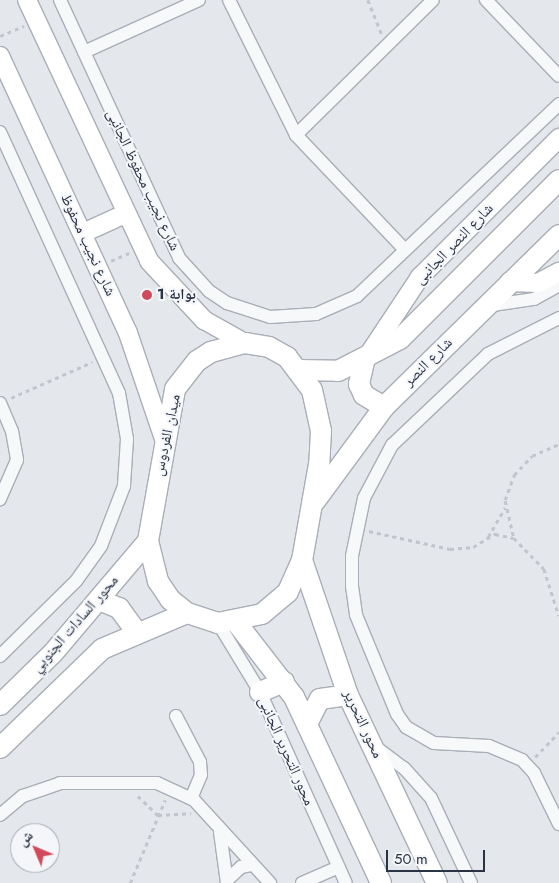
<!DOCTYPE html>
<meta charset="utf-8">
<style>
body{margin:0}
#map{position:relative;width:559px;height:883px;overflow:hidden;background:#e4e7ec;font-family:Jost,"Noto Naskh Arabic",sans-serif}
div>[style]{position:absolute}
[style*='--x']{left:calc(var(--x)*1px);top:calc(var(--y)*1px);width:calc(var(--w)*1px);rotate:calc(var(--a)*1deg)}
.path>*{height:2.5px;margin-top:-1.25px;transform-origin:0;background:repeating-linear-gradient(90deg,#c2c5cb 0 4px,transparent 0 8px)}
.roads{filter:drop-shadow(1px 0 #a9aeb7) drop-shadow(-1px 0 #a9aeb7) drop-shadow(0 1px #a9aeb7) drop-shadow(0 -1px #a9aeb7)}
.street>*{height:12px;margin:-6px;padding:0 6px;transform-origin:6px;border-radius:6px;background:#f7f8fa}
.secondary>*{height:18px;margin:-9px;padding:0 9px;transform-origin:9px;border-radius:9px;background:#fff}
.primary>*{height:20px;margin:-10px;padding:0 10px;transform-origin:10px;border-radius:10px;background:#fff}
.dots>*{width:14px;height:14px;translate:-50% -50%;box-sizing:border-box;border:2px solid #f4f6f9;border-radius:50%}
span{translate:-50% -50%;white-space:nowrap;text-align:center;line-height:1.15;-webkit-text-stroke:4px #f4f6f9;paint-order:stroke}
.street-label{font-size:15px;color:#2b3445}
.poi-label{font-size:15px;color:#2b3445;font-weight:700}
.left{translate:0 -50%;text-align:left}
.north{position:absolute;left:10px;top:823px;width:50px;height:50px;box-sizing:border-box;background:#f4f6f9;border:1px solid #a4a8b1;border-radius:50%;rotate:315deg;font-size:14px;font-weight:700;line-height:20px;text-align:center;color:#2b3445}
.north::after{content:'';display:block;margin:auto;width:18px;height:22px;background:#d1495b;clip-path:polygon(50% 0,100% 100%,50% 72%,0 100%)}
.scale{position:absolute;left:386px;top:850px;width:99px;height:22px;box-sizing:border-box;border:2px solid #2b3445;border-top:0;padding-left:6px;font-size:15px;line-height:18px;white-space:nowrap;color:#2b3445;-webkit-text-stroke:4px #f4f6f9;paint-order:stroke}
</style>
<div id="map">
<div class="path">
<div style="--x:368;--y:0;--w:37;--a:68"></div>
<div style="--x:0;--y:36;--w:26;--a:-23"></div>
<div style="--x:111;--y:261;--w:20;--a:-24"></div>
<div style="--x:11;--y:398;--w:89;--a:-24"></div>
<div style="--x:369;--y:531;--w:83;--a:12.5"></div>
<div style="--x:450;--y:549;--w:23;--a:-5"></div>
<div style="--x:473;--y:547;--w:26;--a:-31"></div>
<div style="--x:495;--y:534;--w:19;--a:12"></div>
<div style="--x:514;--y:538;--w:43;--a:45.9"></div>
<div style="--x:544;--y:569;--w:49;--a:72.3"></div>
<div style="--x:513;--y:536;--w:37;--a:-103"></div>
<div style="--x:505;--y:500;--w:27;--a:-70"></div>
<div style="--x:514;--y:475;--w:26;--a:-47"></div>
<div style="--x:532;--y:456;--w:30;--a:-24"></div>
<div style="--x:488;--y:537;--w:34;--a:-60"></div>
<div style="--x:535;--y:757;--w:35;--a:-46"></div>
<div style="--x:138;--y:796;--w:28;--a:44"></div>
<div style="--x:158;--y:815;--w:33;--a:-3"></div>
<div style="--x:130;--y:883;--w:90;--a:-67.1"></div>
</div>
<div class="roads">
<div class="street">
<div style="--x:60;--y:0;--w:284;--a:65.2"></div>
<div style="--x:179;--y:258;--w:45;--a:47.7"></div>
<div style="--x:209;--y:291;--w:22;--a:34"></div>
<div style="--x:227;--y:303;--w:45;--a:18"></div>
<div style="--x:270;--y:317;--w:46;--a:-3.7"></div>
<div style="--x:316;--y:314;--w:45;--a:-23.7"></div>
<div style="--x:357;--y:296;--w:279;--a:-43.5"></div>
<div style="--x:229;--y:0;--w:151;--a:63.6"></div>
<div style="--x:296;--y:135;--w:158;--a:46.5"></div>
<div style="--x:486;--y:0;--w:105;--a:46.2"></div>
<div style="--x:84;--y:52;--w:126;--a:-24.3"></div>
<div style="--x:0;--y:132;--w:287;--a:65.5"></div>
<div style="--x:119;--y:393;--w:47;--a:80.1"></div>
<div style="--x:127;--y:439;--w:47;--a:93.7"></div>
<div style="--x:124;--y:486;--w:64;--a:111"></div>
<div style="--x:101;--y:546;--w:43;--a:125.5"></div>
<div style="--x:76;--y:581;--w:107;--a:135.4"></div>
<div style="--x:296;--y:135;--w:192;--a:-44.6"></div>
<div style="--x:486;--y:306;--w:49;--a:-8.3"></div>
<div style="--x:534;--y:299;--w:29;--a:-29"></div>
<div style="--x:559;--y:318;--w:80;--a:153.1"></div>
<div style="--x:488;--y:354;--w:132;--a:136.5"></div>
<div style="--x:392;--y:445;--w:60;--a:117.8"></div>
<div style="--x:364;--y:498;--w:59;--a:101.7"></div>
<div style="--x:352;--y:556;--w:30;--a:90"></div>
<div style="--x:352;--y:586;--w:29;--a:82"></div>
<div style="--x:356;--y:615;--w:107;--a:67.5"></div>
<div style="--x:397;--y:714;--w:16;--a:55"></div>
<div style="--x:406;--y:727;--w:32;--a:30"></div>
<div style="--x:434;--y:743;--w:55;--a:3.1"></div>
<div style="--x:489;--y:746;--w:36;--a:23"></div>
<div style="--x:522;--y:760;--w:18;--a:47"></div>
<div style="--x:534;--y:773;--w:57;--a:63.9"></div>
<div style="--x:0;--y:403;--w:30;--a:67"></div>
<div style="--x:12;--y:431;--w:29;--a:80"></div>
<div style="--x:17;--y:460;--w:43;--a:113.6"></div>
<div style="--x:218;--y:623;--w:81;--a:58.7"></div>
<div style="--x:260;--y:692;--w:209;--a:65.8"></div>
<div style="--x:176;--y:716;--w:52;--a:62.4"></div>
<div style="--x:200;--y:762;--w:13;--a:86"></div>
<div style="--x:201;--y:775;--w:25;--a:113"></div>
<div style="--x:373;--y:745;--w:39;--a:37"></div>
<div style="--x:404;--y:768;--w:40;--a:48"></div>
<div style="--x:431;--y:798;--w:94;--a:64.8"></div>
<div style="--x:0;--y:815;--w:30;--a:-40"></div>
<div style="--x:23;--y:796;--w:39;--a:-19"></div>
<div style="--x:60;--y:783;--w:97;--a:0"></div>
<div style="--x:157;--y:783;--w:41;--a:24.7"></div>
<div style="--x:194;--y:800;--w:113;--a:47.5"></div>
<div style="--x:220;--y:832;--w:51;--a:82.2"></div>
<div style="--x:227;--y:880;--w:19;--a:-43"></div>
<div style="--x:241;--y:867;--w:10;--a:-11"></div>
<div style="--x:302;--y:883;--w:40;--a:-23.4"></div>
</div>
<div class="secondary">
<div style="--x:27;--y:0;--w:288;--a:64.9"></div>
<div style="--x:149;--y:261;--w:81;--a:47"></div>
<div style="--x:204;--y:320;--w:47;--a:29.3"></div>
<div style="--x:0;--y:56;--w:305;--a:65.2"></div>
<div style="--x:128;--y:333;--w:112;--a:71.2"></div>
<div style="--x:83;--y:233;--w:46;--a:-24.3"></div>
<div style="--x:509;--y:282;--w:29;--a:2"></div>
<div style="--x:538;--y:283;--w:24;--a:-28"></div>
<div style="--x:365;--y:360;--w:100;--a:-56.5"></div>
<div style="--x:420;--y:277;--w:197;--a:-45"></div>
</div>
<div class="primary">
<div style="--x:245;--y:343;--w:24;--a:9"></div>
<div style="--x:269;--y:347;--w:21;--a:29"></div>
<div style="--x:287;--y:357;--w:41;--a:52.9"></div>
<div style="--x:312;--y:390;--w:42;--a:77.6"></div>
<div style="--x:321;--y:431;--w:33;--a:93"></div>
<div style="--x:319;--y:464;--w:97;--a:100"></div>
<div style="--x:302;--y:560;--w:35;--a:114"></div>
<div style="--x:288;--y:592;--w:34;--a:140"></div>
<div style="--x:262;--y:614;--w:45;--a:168.4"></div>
<div style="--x:218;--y:623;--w:33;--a:-162"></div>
<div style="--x:187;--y:613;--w:22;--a:-141"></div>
<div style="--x:170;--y:599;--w:22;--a:-124"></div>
<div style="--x:158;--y:581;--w:41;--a:-104"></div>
<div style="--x:148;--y:541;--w:154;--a:-79.9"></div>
<div style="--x:175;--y:389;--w:36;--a:-52"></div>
<div style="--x:197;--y:361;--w:17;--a:-33"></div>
<div style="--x:211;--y:352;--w:35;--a:-15"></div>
<div style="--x:364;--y:362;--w:23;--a:103"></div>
<div style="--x:359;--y:384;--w:12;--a:66"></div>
<div style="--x:364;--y:395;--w:23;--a:31"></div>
<div style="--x:299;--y:370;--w:39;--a:1"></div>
<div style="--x:338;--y:371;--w:70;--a:-27.3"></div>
<div style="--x:400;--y:339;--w:225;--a:-45"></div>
<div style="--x:315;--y:501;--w:117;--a:-53.7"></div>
<div style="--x:384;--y:407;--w:245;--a:-44.5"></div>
<div style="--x:302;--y:560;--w:143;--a:71.2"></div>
<div style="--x:348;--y:695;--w:208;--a:64.7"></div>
<div style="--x:99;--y:600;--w:22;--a:22"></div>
<div style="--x:119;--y:608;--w:29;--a:54"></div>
<div style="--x:236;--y:622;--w:95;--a:52.3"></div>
<div style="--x:294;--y:697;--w:205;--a:64.9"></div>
<div style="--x:260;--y:692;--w:26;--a:-23"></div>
<div style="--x:0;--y:705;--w:74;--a:-44.5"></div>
<div style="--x:53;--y:653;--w:147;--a:-49.7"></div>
<div style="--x:307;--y:724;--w:28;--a:-63"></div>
<div style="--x:320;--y:699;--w:28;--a:-8"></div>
<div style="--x:0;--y:748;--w:142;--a:-44.1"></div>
<div style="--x:102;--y:649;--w:92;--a:-23"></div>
</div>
</div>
<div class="dots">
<div style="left:147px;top:295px;background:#d1495b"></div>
</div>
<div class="street-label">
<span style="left:143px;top:180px;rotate:65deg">شارع نجيب محفوظ الجانبى</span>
<span style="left:454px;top:244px;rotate:-46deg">شارع النصر الجانبى</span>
<span style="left:88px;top:245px;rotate:65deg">شارع نجيب محفوظ</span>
<span style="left:428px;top:362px;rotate:-45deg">شارع النصر</span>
<span style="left:167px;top:435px;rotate:-78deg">ميدان الفردوس</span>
<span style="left:75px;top:624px;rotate:-49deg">محور السادات الجنوبي</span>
<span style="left:363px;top:724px;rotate:65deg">محور التحرير</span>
<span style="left:286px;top:751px;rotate:66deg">محور التحرير الجانبى</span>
</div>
<div class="poi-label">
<span class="left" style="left:157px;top:295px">بوابة 1</span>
</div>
<div class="north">ش</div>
<div class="scale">50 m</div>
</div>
